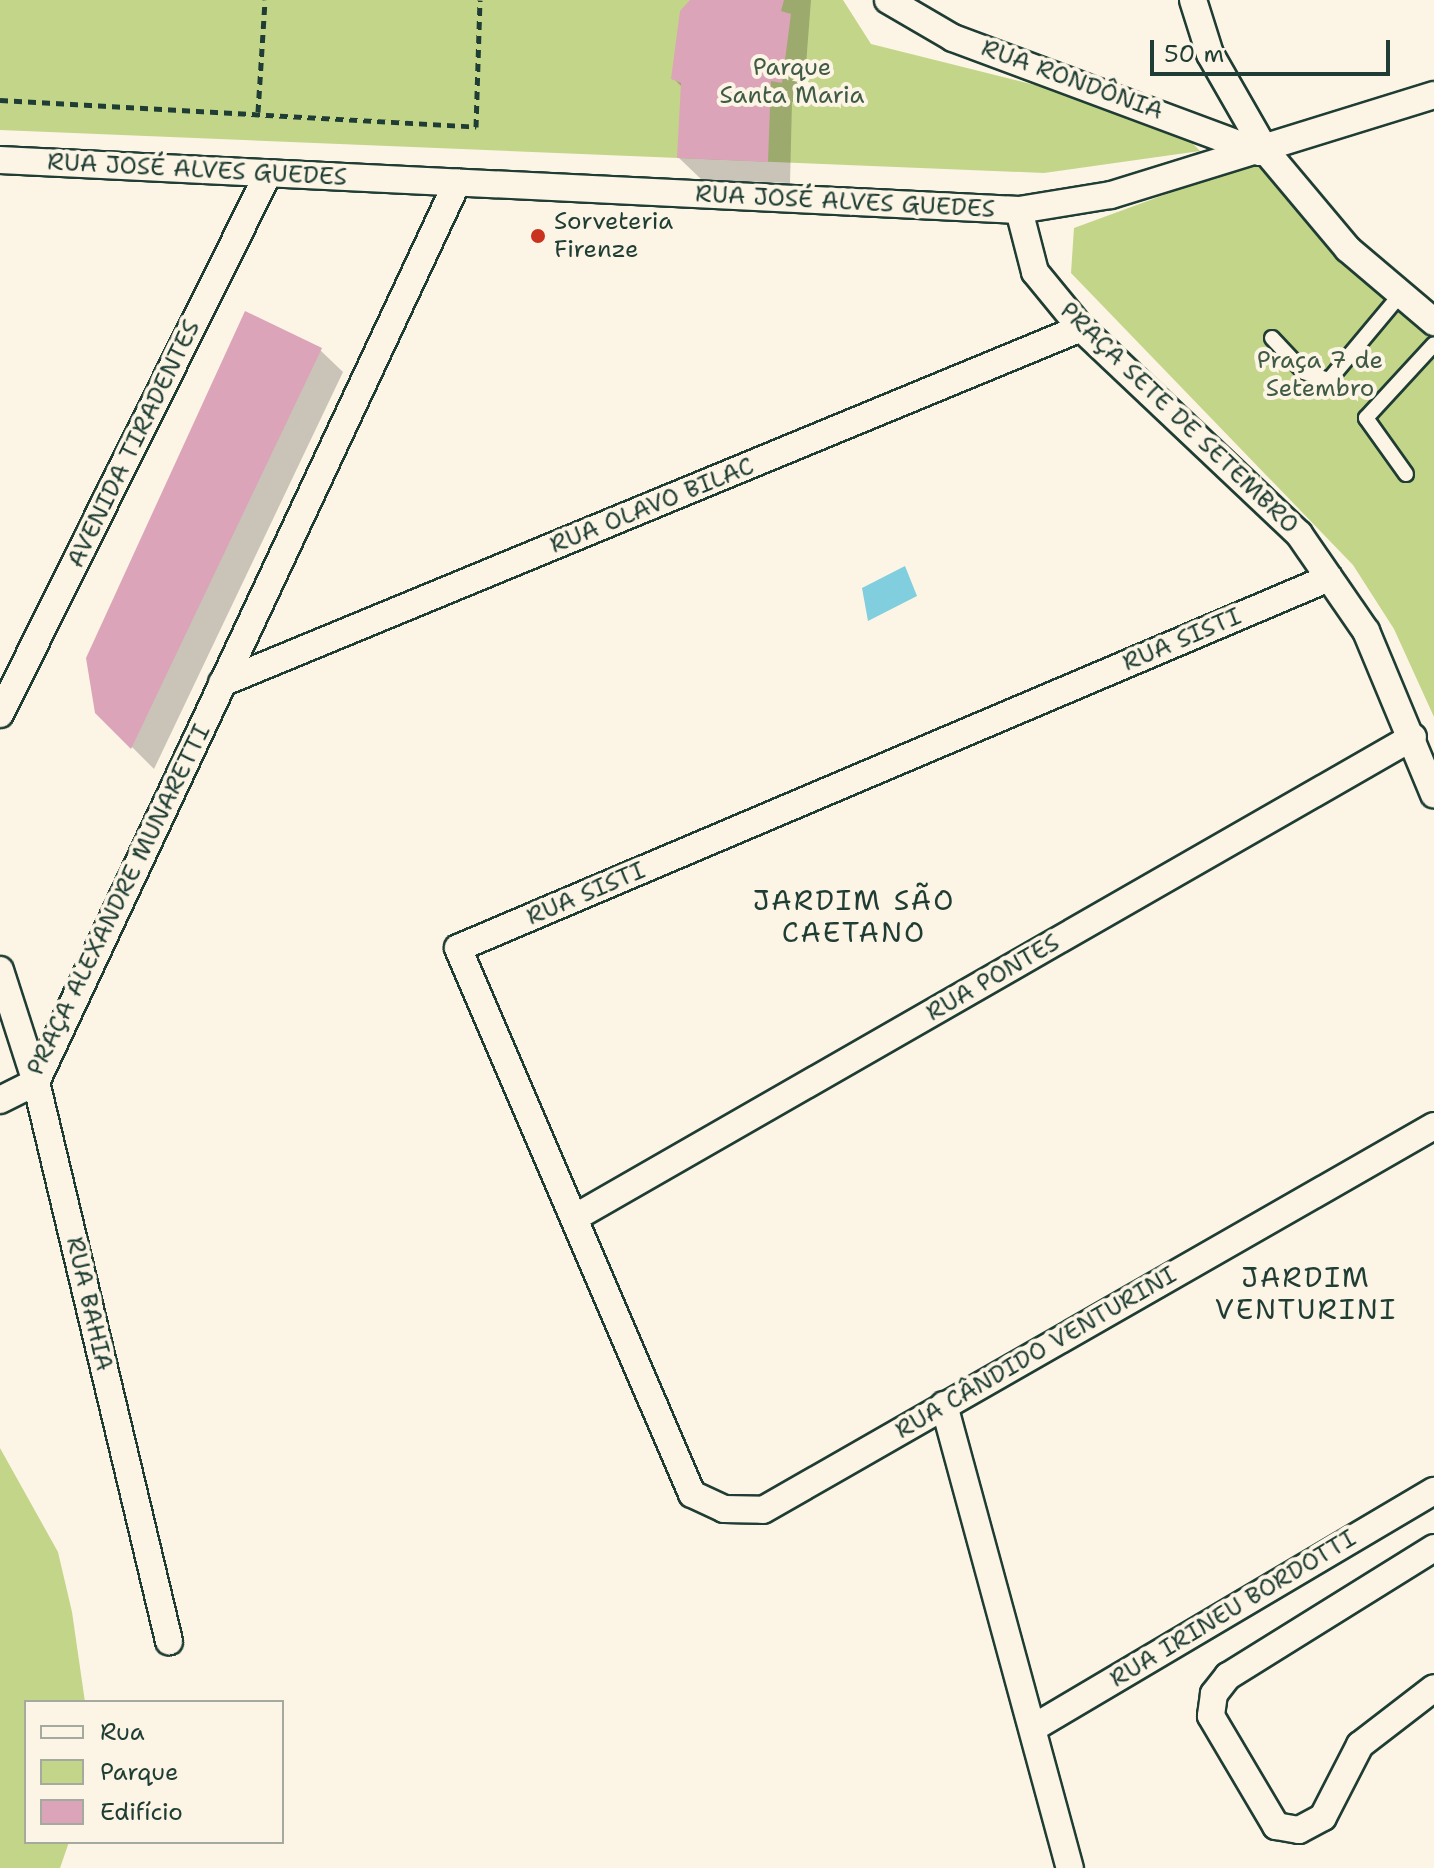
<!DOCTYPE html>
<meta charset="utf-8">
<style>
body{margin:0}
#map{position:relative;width:1434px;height:1868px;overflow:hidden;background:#fcf5e5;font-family:"Shantell Sans",sans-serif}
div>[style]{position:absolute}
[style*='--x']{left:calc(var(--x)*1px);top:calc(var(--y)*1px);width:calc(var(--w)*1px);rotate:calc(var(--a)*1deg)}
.green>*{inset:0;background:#c3d589}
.water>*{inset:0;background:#80cede}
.shadow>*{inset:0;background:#0003}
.building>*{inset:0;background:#dba4b8}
.path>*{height:5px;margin-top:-2.5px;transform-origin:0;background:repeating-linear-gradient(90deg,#1f3d34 0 8px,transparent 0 14px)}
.roads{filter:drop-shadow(2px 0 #1f3d34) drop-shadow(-2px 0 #1f3d34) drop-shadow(0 2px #1f3d34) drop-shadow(0 -2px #1f3d34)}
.service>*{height:14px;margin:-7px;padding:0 7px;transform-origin:7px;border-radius:7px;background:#fcf5e5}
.minor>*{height:26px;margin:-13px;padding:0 13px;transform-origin:13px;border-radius:13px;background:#fcf5e5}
.dots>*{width:22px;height:22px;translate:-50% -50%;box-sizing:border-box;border:4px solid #fcf5e5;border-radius:50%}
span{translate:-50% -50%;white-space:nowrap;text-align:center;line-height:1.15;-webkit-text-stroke:8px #fcf5e5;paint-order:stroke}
.park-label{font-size:24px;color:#405b45}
.street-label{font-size:24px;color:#1f3d34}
.poi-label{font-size:24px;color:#1f3d34}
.left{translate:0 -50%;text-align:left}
.quarter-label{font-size:28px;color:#1f3d34;letter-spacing:2px}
.legend{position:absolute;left:24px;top:1700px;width:260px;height:144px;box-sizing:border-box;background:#fcf5e5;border:2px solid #a4ab9e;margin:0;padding:10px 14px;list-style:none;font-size:24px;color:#1f3d34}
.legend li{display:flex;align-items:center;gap:16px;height:40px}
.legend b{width:40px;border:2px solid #a4ab9e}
.scale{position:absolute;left:1150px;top:40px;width:240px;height:36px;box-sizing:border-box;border:4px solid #1f3d34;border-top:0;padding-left:10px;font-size:24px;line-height:28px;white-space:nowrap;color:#1f3d34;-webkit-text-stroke:6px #fcf5e5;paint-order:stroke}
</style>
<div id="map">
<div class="green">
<div style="clip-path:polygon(0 0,843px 0,871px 44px,1168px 118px,1200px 151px,1044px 173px,0 130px)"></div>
<div style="clip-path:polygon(1262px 159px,1434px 330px,1434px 717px,1394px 629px,1353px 565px,1071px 273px,1074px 228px)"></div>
<div style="clip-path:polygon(0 1448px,58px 1552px,72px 1612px,85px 1702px,26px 1702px,26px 1842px,69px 1842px,60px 1868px,0 1868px)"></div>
</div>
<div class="water">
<div style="clip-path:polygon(905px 566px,917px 596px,868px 621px,862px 588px)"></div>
</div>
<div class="shadow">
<div style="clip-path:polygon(692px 0,811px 0,803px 104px,792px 102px,790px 183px,702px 180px,679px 158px,683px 88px,673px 78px)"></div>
<div style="clip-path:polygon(320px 350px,343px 372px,154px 769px,97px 712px)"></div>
</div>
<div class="building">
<div style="clip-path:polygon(690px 0,784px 0,781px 11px,791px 14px,782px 83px,771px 81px,768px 162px,677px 158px,681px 83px,671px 79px,680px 11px)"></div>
<div style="clip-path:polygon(245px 311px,322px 348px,131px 749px,95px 713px,86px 658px)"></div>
</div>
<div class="path">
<div style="--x:0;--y:100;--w:477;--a:3.2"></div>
<div style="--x:476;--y:127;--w:127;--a:-88.2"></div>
<div style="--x:258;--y:112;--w:112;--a:-86.4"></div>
</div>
<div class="roads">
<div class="service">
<div style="--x:1272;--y:338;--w:47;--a:46.7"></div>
<div style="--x:1304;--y:372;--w:26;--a:18"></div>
<div style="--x:1329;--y:380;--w:112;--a:-50.1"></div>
<div style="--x:1406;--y:474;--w:69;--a:-125.5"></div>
<div style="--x:1366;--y:418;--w:100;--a:-47.4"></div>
</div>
<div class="minor">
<div style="--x:888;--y:0;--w:75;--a:30.3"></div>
<div style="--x:953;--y:38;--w:327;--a:20.4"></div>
<div style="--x:1193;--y:0;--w:57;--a:72.5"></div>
<div style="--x:1210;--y:54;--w:111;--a:60.2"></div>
<div style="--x:1265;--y:150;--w:129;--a:50"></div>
<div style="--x:1348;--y:249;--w:113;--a:40.3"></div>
<div style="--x:0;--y:160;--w:1020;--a:2.81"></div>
<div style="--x:1019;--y:210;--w:93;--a:-9.3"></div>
<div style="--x:1111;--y:195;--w:338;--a:-17.2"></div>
<div style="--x:1019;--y:210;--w:64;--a:75.5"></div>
<div style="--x:1035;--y:272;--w:72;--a:50.6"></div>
<div style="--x:1081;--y:328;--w:300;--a:43.4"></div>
<div style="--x:1299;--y:534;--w:118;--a:55.4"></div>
<div style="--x:1366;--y:631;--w:177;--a:67.4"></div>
<div style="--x:1329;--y:578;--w:946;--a:156.98"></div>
<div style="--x:458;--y:948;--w:594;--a:66.8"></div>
<div style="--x:692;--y:1494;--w:35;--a:25"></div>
<div style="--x:724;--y:1509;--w:39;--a:1"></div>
<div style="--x:763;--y:1510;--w:773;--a:-29.78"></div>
<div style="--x:222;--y:683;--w:929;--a:-22.45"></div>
<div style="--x:0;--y:714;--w:603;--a:-63.6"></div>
<div style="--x:0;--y:970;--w:118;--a:72.2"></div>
<div style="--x:36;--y:1082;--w:575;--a:76.62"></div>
<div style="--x:0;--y:1100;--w:40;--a:-26.6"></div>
<div style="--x:36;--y:1082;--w:993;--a:-64.91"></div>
<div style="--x:574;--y:1218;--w:967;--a:-29.83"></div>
<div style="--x:944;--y:1405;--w:480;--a:74.8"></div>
<div style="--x:1434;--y:1548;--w:243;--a:148.1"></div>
<div style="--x:1228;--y:1676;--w:23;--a:128"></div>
<div style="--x:1214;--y:1694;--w:22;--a:98"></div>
<div style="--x:1211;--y:1716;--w:128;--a:59.4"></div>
<div style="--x:1276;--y:1826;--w:23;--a:10"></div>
<div style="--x:1299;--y:1830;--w:27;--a:-28"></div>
<div style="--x:1323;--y:1817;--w:81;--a:-62.8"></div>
<div style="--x:1360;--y:1745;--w:93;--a:-37.6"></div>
<div style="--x:1033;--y:1728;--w:466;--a:-30.6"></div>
</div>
</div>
<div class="dots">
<div style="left:538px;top:236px;background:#c8321e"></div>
</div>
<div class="park-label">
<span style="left:792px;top:82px">Parque<br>Santa Maria</span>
<span style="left:1320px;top:375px">Praça 7 de<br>Setembro</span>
</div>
<div class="street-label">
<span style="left:1072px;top:80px;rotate:20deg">RUA RONDÔNIA</span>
<span style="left:197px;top:170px;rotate:3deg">RUA JOSÉ ALVES GUEDES</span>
<span style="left:845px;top:202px;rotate:3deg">RUA JOSÉ ALVES GUEDES</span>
<span style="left:1179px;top:418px;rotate:44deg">PRAÇA SETE DE SETEMBRO</span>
<span style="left:134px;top:444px;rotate:-64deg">AVENIDA TIRADENTES</span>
<span style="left:652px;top:506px;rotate:-22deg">RUA OLAVO BILAC</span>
<span style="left:1182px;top:640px;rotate:-23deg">RUA SISTI</span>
<span style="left:586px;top:894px;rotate:-23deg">RUA SISTI</span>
<span style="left:119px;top:900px;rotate:-64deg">PRAÇA ALEXANDRE MUNARETTI</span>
<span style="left:993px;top:978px;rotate:-30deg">RUA PONTES</span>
<span style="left:89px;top:1304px;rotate:77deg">RUA BAHIA</span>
<span style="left:1036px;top:1353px;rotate:-30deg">RUA CÂNDIDO VENTURINI</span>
<span style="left:1233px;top:1609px;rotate:-31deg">RUA IRINEU BORDOTTI</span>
</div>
<div class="poi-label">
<span class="left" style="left:554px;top:236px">Sorveteria<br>Firenze</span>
</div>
<div class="quarter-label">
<span style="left:854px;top:916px">JARDIM SÃO<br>CAETANO</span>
<span style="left:1306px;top:1293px">JARDIM<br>VENTURINI</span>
</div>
<ul class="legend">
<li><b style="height:10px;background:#fcf5e5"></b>Rua</li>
<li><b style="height:22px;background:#c3d589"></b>Parque</li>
<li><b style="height:22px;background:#dba4b8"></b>Edifício</li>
</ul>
<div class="scale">50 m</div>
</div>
